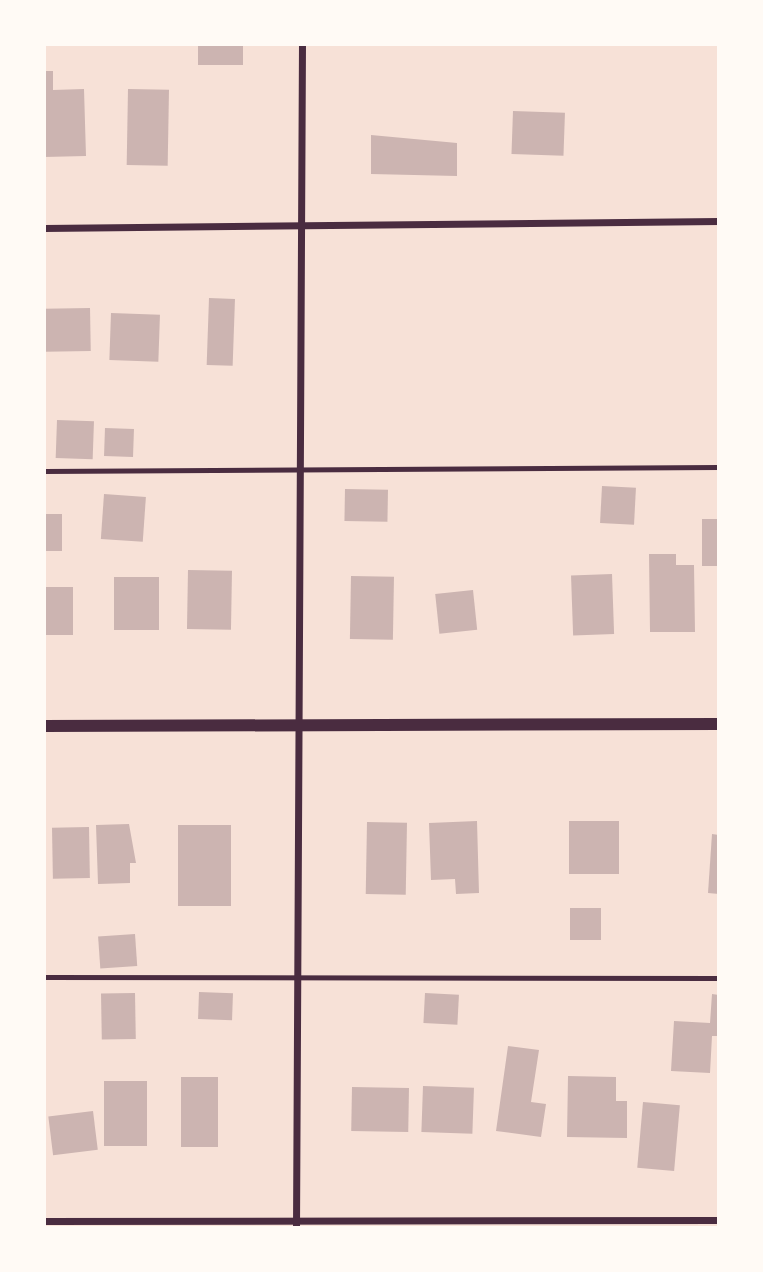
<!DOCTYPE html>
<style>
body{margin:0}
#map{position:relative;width:763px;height:1272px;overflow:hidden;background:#f7e1d7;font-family:Literata,serif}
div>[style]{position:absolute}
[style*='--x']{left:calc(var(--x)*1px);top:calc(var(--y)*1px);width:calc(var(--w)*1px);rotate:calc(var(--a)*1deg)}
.building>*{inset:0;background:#ccb4b1;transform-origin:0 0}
.service>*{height:5px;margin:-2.5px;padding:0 2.5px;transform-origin:2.5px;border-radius:2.5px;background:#4a2c40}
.minor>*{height:7px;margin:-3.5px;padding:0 3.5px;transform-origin:3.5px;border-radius:3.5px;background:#4a2c40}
.tertiary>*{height:12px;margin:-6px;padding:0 6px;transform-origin:6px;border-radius:6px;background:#4a2c40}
span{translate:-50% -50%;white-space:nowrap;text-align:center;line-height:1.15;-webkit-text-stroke:6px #fffaf5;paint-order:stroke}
.frame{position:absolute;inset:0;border:46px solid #fffaf5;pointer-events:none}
</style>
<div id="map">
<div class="building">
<div style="left:198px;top:44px;width:45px;height:21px"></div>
<div style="clip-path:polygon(44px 71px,53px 71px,53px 90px,84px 89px,86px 156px,44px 157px)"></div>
<div style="left:128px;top:89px;width:41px;height:76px;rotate:1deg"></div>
<div style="left:513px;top:111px;width:52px;height:43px;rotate:2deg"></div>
<div style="clip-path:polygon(371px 135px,457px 143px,457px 176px,371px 174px)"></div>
<div style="left:209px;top:298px;width:26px;height:67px;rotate:2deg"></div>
<div style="left:90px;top:308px;width:43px;height:46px;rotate:89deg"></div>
<div style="left:111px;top:313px;width:49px;height:47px;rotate:2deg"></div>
<div style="left:57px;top:420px;width:37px;height:38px;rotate:2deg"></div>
<div style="left:105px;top:428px;width:29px;height:28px;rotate:2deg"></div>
<div style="left:602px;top:486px;width:34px;height:37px;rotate:3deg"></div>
<div style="left:345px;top:489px;width:43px;height:32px;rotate:1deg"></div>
<div style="left:104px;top:494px;width:42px;height:45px;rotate:4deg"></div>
<div style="left:44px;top:514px;width:18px;height:37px"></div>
<div style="left:702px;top:519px;width:17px;height:47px"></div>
<div style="clip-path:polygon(649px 554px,676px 554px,676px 565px,694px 565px,695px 632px,650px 632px)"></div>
<div style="left:188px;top:570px;width:44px;height:59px;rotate:1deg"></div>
<div style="left:612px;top:574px;width:60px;height:41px;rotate:88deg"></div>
<div style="left:351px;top:576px;width:43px;height:63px;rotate:1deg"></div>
<div style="left:114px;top:577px;width:45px;height:53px"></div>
<div style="left:44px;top:587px;width:29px;height:48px"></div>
<div style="left:473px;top:590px;width:40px;height:38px;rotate:84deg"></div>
<div style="clip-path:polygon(477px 821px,479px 893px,456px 894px,455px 879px,431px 880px,429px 823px)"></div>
<div style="left:569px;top:821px;width:50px;height:53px"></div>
<div style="left:367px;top:822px;width:40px;height:72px;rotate:1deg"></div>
<div style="clip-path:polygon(129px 824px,136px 863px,130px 863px,130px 883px,98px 884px,96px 825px)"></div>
<div style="left:178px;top:825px;width:53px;height:81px"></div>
<div style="left:89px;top:827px;width:51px;height:37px;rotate:89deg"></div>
<div style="clip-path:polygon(712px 834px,719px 835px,719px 894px,708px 893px)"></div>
<div style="left:570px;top:908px;width:31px;height:32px"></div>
<div style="left:135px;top:934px;width:32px;height:37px;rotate:86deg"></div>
<div style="left:199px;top:992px;width:34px;height:27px;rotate:2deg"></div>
<div style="left:135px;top:993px;width:46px;height:34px;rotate:89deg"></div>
<div style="left:425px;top:993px;width:34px;height:30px;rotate:3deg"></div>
<div style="clip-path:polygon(712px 994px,719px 995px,719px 1036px,712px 1036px,710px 1073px,671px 1071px,674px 1021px,710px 1023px)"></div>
<div style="clip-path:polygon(508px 1046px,539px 1050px,531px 1102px,546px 1104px,541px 1137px,496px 1131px)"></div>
<div style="clip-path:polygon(568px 1076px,616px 1077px,616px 1101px,627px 1101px,627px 1138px,567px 1137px)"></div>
<div style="left:181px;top:1077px;width:37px;height:70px"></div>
<div style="left:104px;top:1081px;width:43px;height:65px"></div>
<div style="left:423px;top:1086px;width:51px;height:46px;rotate:2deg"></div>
<div style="left:352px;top:1087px;width:57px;height:44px;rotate:1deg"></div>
<div style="left:643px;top:1102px;width:37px;height:66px;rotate:5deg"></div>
<div style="left:93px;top:1111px;width:39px;height:45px;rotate:83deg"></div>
</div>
<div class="service">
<div style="--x:44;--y:471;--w:675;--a:-0.34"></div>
<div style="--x:44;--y:977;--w:675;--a:0.08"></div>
</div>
<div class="minor">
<div style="--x:44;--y:228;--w:675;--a:-0.59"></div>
<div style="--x:44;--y:1221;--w:675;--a:-0.08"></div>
<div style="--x:296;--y:1228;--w:1184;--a:-89.71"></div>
</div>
<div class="tertiary">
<div style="--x:44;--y:726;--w:675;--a:-0.17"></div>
</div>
<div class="frame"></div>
</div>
